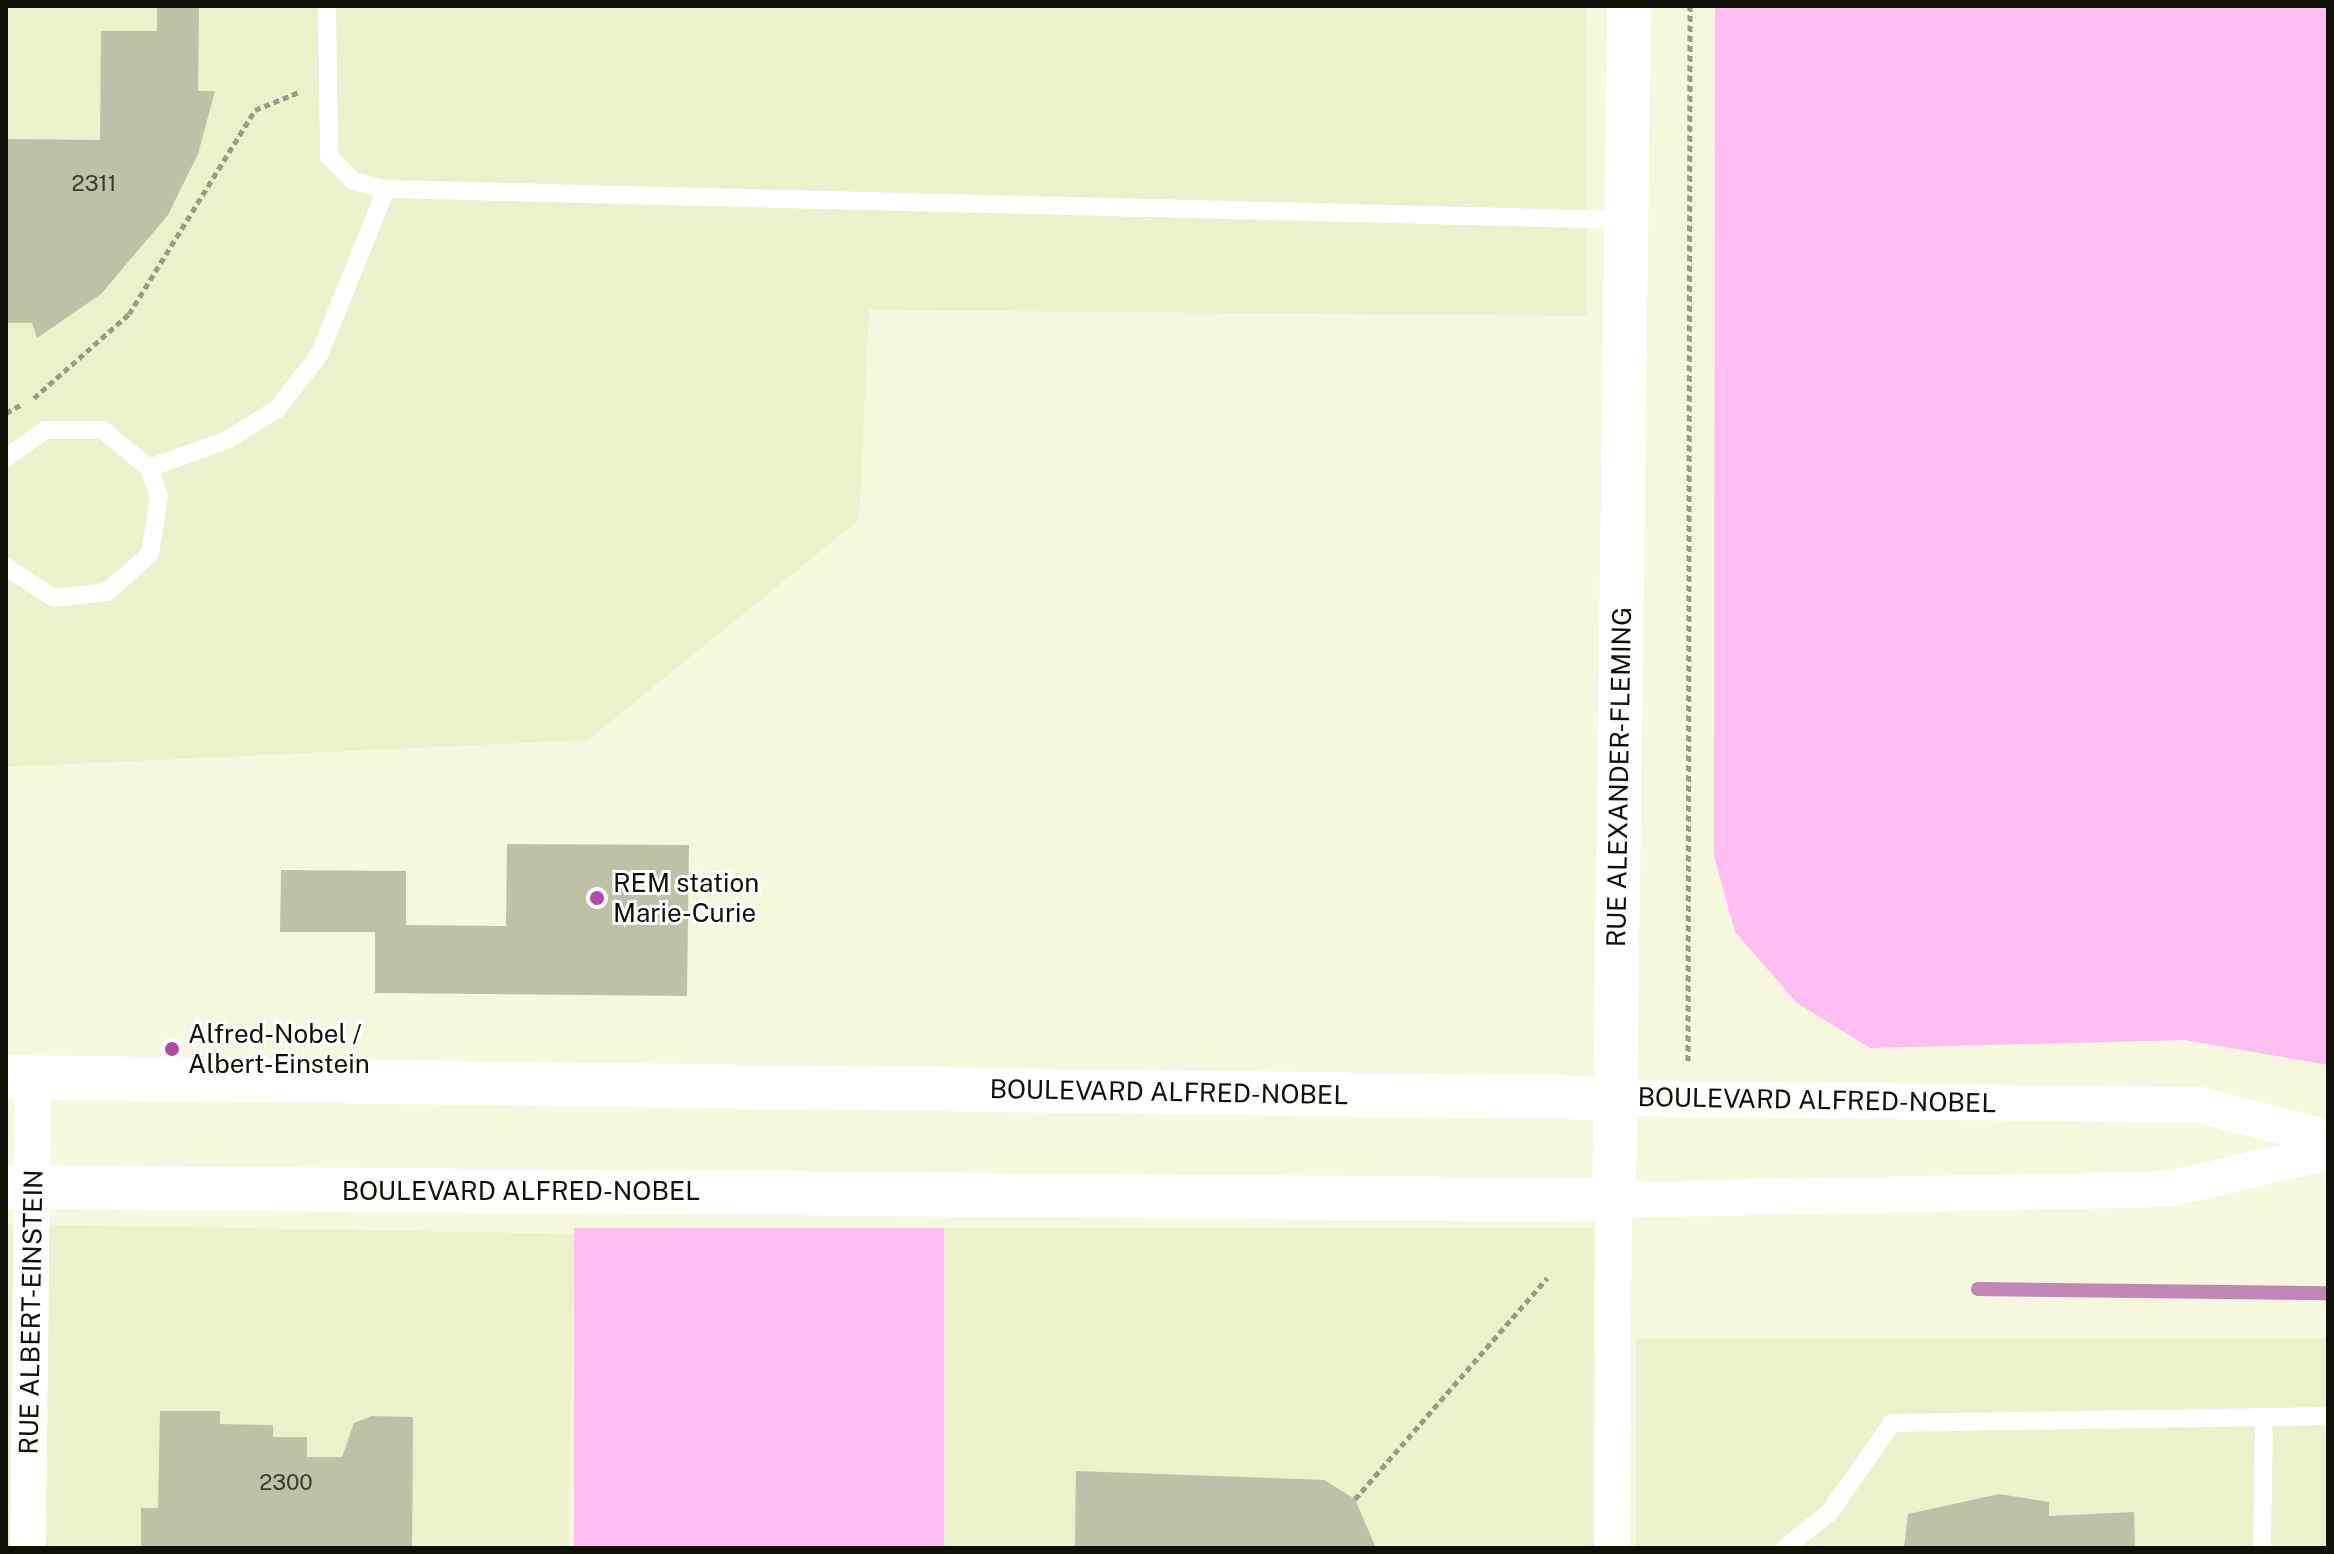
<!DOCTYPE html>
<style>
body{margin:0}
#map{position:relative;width:2334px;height:1554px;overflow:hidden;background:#f5f8dc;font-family:"Public Sans",sans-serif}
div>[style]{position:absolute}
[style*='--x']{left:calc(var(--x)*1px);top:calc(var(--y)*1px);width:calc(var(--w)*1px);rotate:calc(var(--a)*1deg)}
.built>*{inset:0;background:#ecf1cc;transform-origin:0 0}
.green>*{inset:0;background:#febef1;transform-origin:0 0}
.stream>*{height:14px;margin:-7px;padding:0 7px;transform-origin:7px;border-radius:7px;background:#c185b6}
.building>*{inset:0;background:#bec1a6}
.path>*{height:5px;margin-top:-2.5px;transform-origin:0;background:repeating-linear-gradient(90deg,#999b87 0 6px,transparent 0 10px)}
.service>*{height:18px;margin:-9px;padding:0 9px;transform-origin:9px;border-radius:9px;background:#fff}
.minor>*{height:36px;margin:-18px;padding:0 18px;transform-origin:18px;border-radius:18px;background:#fff}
.tertiary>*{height:44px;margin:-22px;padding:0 22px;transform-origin:22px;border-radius:22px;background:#fff}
.dots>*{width:22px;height:22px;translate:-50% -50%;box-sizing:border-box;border:4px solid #fff;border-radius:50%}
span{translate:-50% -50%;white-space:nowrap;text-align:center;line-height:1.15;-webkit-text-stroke:6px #fff;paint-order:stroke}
.number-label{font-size:22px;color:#3b3c2f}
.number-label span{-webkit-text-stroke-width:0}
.street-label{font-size:26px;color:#0f1007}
.poi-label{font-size:26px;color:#0f1007}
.left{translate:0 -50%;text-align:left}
.frame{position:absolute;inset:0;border:8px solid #0f1007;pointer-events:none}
</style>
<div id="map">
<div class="built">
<div style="clip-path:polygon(6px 6px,1586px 6px,1587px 316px,869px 310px,859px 520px,588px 740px,6px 767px)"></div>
<div style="left:6px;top:1224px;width:568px;height:324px;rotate:1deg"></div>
<div style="left:944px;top:1228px;width:649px;height:320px"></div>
<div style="left:2328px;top:1338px;width:210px;height:692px;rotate:90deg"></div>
</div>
<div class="green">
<div style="clip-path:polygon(1715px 6px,2328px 6px,2328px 1065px,2185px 1040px,1870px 1048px,1797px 1003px,1735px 932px,1714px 856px)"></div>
<div style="left:944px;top:1228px;width:320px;height:370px;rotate:90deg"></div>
</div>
<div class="stream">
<div style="--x:1978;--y:1289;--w:350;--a:0.7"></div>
</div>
<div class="building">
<div style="clip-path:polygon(157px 6px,199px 6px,198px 91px,215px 91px,198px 154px,168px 215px,101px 294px,37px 338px,32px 323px,6px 323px,6px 139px,100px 140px,101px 31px,157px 31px)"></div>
<div style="clip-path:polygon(507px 844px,689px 845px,687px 996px,375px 993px,375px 932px,280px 932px,281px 870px,406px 871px,406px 925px,506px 926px)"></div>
<div style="clip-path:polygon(160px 1411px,220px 1411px,220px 1424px,273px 1425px,273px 1437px,307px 1437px,307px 1457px,342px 1457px,354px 1423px,372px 1416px,413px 1417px,412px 1548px,141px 1548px,141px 1508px,158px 1508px)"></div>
<div style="clip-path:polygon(1076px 1471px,1324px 1480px,1355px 1499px,1376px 1548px,1075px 1548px)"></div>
<div style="clip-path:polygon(1999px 1494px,2049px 1502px,2049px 1516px,2134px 1512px,2135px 1548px,1904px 1548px,1908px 1514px)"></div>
</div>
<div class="path">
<div style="--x:34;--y:398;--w:127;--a:-41.5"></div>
<div style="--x:129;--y:314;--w:240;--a:-58.3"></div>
<div style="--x:255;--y:110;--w:48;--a:-22.2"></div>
<div style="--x:6;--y:413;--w:18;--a:-29"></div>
<div style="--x:1688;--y:1061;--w:1055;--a:-89.89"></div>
<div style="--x:1355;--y:1499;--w:293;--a:-49"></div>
</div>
<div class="service">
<div style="--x:327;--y:6;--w:150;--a:89.2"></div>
<div style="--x:329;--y:156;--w:35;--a:46"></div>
<div style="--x:353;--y:181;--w:34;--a:14"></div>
<div style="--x:386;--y:189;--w:1241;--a:1.43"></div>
<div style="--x:6;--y:458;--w:48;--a:-35.7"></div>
<div style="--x:45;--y:430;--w:58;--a:0"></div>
<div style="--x:103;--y:430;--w:60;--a:39.6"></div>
<div style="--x:149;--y:468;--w:30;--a:70"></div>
<div style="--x:159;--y:496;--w:59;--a:98.8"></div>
<div style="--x:150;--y:554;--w:57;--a:138.5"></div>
<div style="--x:107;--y:592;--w:53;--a:173.5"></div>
<div style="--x:54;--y:598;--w:57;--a:-147.1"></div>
<div style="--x:149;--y:468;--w:83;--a:-19.7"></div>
<div style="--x:227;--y:440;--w:59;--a:-31.8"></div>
<div style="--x:277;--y:409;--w:68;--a:-52.1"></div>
<div style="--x:319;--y:355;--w:179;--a:-68"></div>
<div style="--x:1785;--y:1548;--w:58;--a:-38.7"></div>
<div style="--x:1830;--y:1512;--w:108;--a:-55.1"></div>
<div style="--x:1892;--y:1423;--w:436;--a:-0.9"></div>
<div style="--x:2262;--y:1548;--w:131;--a:-89.1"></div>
</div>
<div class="minor">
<div style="--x:1614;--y:1098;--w:586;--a:0.68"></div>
<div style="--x:2200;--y:1105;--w:132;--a:14.5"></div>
<div style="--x:28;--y:1548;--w:471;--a:-89.4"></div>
<div style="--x:1612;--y:1548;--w:348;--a:-89.7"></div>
<div style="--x:1614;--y:1200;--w:556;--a:-1.13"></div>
<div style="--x:2170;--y:1189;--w:162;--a:-13.2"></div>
</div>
<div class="tertiary">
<div style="--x:6;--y:1077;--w:1608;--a:0.75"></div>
<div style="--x:6;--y:1187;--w:1608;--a:0.46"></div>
<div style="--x:1614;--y:1200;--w:1194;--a:-89.28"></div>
</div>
<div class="dots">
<div style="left:597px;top:898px;background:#b648a7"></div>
<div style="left:172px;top:1049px;background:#b648a7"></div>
</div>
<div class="number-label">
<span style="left:94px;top:184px">2311</span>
<span style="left:286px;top:1483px">2300</span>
</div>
<div class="street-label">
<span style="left:1619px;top:777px;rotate:-89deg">RUE ALEXANDER-FLEMING</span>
<span style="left:1169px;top:1092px;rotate:1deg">BOULEVARD ALFRED-NOBEL</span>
<span style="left:1817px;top:1100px;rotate:1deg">BOULEVARD ALFRED-NOBEL</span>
<span style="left:521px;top:1191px">BOULEVARD ALFRED-NOBEL</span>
<span style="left:31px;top:1312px;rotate:-89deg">RUE ALBERT-EINSTEIN</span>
</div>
<div class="poi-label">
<span class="left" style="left:613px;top:898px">REM station<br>Marie-Curie</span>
<span class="left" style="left:188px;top:1049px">Alfred-Nobel /<br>Albert-Einstein</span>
</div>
<div class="frame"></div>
</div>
